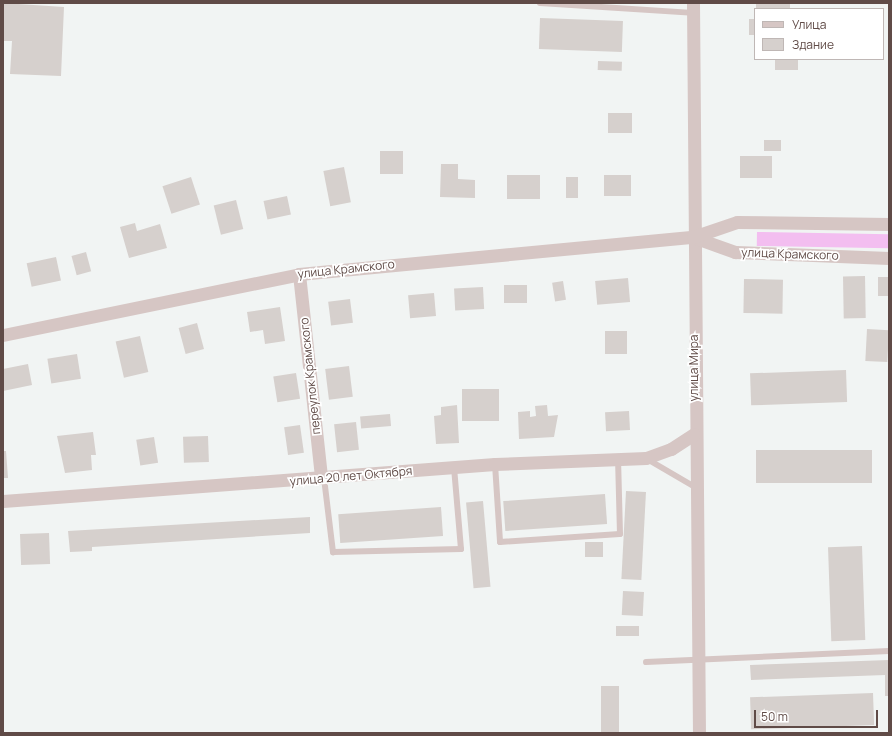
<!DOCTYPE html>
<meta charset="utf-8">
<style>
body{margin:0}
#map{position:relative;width:892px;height:736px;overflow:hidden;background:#f1f4f3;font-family:Manrope,sans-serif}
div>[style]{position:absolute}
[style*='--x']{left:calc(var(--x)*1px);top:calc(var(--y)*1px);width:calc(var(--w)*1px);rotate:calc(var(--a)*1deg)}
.green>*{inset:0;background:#f3bef0;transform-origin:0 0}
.building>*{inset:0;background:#d6d0cd;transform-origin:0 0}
.service>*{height:6px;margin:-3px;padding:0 3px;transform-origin:3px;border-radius:3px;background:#d6c6c4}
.minor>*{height:13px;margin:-6.5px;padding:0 6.5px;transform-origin:6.5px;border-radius:6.5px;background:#d6c6c4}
span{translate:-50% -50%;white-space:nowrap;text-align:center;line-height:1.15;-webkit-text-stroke:3.5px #fff;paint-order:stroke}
.street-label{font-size:12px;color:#604b47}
.frame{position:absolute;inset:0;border:4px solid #604b47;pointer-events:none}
.legend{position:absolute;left:754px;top:8px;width:130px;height:52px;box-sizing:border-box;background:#fff;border:1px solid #bfb7b5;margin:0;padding:5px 7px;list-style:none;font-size:12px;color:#604b47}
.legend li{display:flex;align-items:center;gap:8px;height:20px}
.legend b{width:20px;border:1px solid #bfb7b5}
.scale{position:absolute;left:754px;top:710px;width:124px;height:18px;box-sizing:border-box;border:2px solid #604b47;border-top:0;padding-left:5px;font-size:12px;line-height:14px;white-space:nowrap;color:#604b47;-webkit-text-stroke:3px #fff;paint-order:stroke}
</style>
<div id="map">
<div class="green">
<div style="left:757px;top:232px;width:132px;height:14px;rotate:1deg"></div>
</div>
<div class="building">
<div style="clip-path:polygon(3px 3px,64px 7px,61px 76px,10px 74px,12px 41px,3px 41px)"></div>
<div style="left:756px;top:3px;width:34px;height:6px"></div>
<div style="left:540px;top:18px;width:83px;height:31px;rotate:2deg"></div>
<div style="left:749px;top:19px;width:6px;height:16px"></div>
<div style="left:775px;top:59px;width:23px;height:11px"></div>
<div style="left:598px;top:61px;width:24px;height:9px;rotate:2deg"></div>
<div style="left:608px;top:113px;width:24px;height:20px"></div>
<div style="left:764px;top:140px;width:17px;height:11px"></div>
<div style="left:403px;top:151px;width:23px;height:23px;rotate:90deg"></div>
<div style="left:740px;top:156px;width:32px;height:22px"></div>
<div style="clip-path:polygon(441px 164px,458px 164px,458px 179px,475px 180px,475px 198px,440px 197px)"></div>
<div style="left:344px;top:167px;width:36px;height:21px;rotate:79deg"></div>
<div style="left:507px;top:175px;width:33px;height:24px"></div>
<div style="left:631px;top:175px;width:21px;height:27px;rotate:90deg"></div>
<div style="left:191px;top:177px;width:29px;height:30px;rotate:72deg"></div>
<div style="left:566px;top:177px;width:12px;height:21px"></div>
<div style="left:287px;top:196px;width:19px;height:24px;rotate:78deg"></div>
<div style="left:236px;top:200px;width:30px;height:23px;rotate:76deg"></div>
<div style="clip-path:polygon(135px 223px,137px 231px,160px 224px,167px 248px,129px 258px,120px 227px)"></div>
<div style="left:86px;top:252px;width:20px;height:15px;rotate:75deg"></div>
<div style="left:56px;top:257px;width:24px;height:30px;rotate:78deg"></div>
<div style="left:865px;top:276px;width:42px;height:22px;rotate:89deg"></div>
<div style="left:878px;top:277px;width:11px;height:19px"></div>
<div style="left:628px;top:278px;width:24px;height:33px;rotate:85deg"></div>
<div style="left:744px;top:279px;width:39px;height:34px;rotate:1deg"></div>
<div style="left:563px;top:281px;width:19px;height:11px;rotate:81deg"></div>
<div style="left:504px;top:285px;width:23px;height:18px"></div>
<div style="left:483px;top:287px;width:22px;height:29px;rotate:87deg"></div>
<div style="left:434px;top:293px;width:23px;height:26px;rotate:85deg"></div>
<div style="left:350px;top:299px;width:24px;height:22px;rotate:83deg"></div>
<div style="clip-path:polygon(280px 307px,285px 341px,265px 344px,263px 330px,250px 332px,247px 312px)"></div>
<div style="left:197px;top:323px;width:27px;height:19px;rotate:75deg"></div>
<div style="left:867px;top:329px;width:22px;height:32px;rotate:3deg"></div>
<div style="left:605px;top:331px;width:22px;height:23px"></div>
<div style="left:140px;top:336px;width:37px;height:25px;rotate:77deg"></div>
<div style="left:77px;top:354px;width:25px;height:30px;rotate:81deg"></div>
<div style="clip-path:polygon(28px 364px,32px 385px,3px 391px,3px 369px)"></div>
<div style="left:349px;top:366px;width:31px;height:24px;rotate:83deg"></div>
<div style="left:846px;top:370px;width:32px;height:96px;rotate:88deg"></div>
<div style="left:296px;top:373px;width:26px;height:23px;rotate:81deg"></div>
<div style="left:462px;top:389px;width:37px;height:32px"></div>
<div style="clip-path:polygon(457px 405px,459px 443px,436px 444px,434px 416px,441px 415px,441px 407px)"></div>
<div style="clip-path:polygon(547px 405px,548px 416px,558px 415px,554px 437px,519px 439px,518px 412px,530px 411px,530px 417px,536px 416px,535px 406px)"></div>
<div style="left:629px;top:411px;width:19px;height:24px;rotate:87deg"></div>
<div style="left:390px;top:414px;width:12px;height:30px;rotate:85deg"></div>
<div style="left:356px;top:422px;width:28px;height:22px;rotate:84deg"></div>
<div style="left:300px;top:425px;width:28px;height:16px;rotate:82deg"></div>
<div style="clip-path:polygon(93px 432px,96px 455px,91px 455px,92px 470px,65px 473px,57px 436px)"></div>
<div style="left:208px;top:436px;width:26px;height:25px;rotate:88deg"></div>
<div style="left:154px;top:437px;width:26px;height:18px;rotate:81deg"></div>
<div style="left:872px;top:450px;width:33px;height:116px;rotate:90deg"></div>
<div style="clip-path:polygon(3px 451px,6px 451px,8px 478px,3px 478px)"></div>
<div style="left:626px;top:491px;width:20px;height:88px;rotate:3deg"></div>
<div style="left:605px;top:494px;width:30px;height:102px;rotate:86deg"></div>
<div style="left:483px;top:501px;width:86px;height:17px;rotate:85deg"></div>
<div style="left:441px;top:507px;width:29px;height:103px;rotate:86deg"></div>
<div style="clip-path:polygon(310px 517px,310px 533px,92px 547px,92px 551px,70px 552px,68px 531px)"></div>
<div style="left:49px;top:533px;width:31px;height:29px;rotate:88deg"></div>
<div style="left:585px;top:542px;width:18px;height:15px"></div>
<div style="left:862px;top:546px;width:94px;height:34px;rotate:88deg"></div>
<div style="left:623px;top:591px;width:21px;height:24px;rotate:3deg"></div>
<div style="left:639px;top:626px;width:10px;height:23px;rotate:90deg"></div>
<div style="clip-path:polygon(889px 660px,889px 696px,885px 696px,885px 675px,751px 680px,750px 665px)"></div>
<div style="left:601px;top:686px;width:18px;height:47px"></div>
<div style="left:873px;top:693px;width:32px;height:123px;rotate:88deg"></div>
</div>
<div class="service">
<div style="--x:540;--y:3;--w:153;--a:3.7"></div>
<div style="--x:647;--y:459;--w:56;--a:30.3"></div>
<div style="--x:495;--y:464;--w:78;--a:86.3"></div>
<div style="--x:500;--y:542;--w:120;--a:-3.8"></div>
<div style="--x:620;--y:534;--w:76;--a:-91.5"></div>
<div style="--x:324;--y:478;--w:75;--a:83.1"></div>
<div style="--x:333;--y:552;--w:128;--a:-1.3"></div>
<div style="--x:461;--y:549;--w:82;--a:-94.9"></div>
<div style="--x:646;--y:662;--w:243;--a:-2.6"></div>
</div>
<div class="minor">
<div style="--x:693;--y:3;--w:730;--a:89.53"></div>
<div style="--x:693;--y:237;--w:45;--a:19.7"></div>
<div style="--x:735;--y:252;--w:154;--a:2.2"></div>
<div style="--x:299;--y:274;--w:205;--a:83.8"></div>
<div style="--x:3;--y:335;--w:302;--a:-11.6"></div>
<div style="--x:299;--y:274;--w:396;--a:-5.4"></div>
<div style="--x:693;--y:237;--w:46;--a:-18.8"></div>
<div style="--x:737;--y:222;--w:152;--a:0.8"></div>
<div style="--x:3;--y:501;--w:493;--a:-4.3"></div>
<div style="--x:495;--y:464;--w:151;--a:-2.3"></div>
<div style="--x:646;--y:458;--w:27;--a:-20"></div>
<div style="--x:671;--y:449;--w:27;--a:-33"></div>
</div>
<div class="street-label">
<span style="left:790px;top:254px;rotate:2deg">улица Крамского</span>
<span style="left:346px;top:269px;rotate:-6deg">улица Крамского</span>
<span style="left:694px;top:368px;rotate:-90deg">улица Мира</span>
<span style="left:310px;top:376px;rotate:-96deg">переулок Крамского</span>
<span style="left:351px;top:476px;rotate:-5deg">улица 20 лет Октября</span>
</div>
<div class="frame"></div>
<ul class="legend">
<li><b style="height:5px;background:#d6c6c4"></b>Улица</li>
<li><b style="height:11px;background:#d6d0cd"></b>Здание</li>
</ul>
<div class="scale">50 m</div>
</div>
